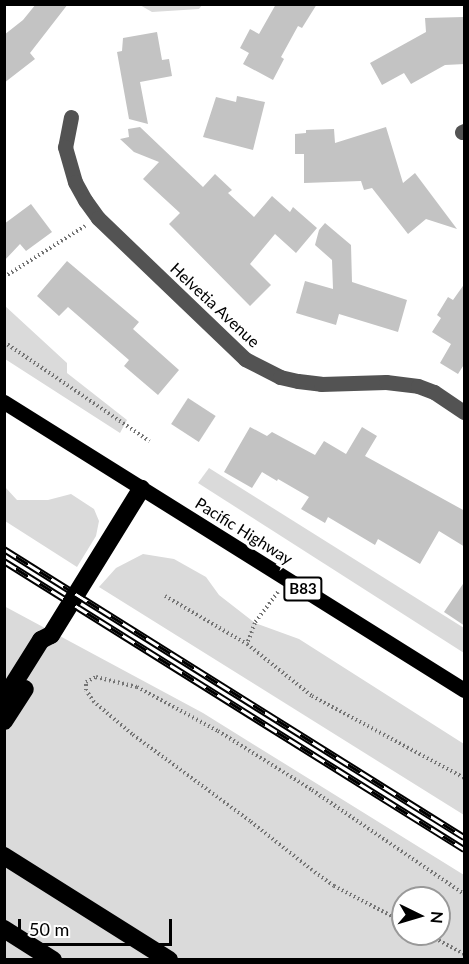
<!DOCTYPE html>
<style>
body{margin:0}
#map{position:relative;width:469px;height:964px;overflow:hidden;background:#fff;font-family:Lato,sans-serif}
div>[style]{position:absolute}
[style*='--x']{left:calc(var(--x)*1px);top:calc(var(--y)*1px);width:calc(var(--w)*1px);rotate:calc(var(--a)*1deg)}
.green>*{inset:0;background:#dadada}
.building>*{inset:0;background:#c3c3c3;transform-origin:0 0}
.path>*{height:4px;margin-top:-2px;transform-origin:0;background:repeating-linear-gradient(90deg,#757575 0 1.5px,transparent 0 4.5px)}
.minor>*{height:15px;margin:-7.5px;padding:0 7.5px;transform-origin:7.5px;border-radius:7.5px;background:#535353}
.major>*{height:15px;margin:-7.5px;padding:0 7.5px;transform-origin:7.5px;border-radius:7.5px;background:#000}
.highway>*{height:18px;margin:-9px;padding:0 9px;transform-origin:9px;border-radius:9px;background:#000}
.rail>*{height:7px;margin-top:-3.5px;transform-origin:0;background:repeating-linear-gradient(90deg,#fff 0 14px,#000 0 28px);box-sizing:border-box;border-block:2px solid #000}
span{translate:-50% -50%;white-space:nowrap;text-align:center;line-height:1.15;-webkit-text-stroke:6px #fff;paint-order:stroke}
.shield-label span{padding:2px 4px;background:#fff;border:2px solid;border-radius:4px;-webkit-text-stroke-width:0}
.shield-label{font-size:15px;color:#000;font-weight:700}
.street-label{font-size:16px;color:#000}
.frame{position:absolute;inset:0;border:6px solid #000;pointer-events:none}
.north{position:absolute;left:391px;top:886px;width:60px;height:60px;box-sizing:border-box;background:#fff;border:2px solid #999;border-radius:50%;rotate:95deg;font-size:16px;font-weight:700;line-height:24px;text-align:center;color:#000}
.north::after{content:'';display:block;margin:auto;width:21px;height:27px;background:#000;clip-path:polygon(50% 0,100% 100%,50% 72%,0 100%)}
.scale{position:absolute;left:18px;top:919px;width:154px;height:27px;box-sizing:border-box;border:3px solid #000;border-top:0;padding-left:8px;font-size:18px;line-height:21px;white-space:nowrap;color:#000;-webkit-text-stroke:4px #fff;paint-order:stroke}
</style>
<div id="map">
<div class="green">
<div style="clip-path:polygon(140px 5px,202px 5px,199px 9px,152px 12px)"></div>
<div style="clip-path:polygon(4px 305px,67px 363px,67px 373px,127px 420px,120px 433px,5px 359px)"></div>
<div style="clip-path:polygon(209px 468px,464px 628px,464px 653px,198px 483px)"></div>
<div style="clip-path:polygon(5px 487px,17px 500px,48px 500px,71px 494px,94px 509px,99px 521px,96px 536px,77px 567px,5px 521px)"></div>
<div style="clip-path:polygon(143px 554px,174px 559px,206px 577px,219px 595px,255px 623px,299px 639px,464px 744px,464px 815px,99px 587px,116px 568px)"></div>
<div style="clip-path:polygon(evenodd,4px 606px,203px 713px,464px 875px,464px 959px,5px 959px,4px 606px,403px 898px,439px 898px,439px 934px,403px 934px,403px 898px)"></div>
</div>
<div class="building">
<div style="clip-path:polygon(36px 4px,68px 4px,30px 53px,35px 59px,4px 83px,4px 35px,23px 20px)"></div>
<div style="clip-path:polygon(276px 4px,317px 4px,302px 28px,298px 26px,281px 57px,284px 59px,273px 80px,243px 64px,249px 53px,240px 48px,250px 29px,259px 34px)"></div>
<div style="clip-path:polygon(464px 17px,465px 64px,445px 65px,411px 84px,404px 73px,382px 85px,370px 63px,426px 32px,425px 18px)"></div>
<div style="clip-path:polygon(157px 32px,162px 60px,169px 59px,172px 76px,140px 82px,148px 124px,129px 119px,117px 52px,122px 51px,123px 38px)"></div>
<div style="clip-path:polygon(237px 96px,265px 102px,253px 150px,203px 137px,216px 97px,236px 102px)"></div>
<div style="clip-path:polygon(140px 127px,203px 187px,215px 174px,232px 190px,228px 193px,254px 217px,272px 196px,290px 212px,293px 207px,317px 228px,296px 253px,275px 234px,250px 264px,271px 285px,250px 306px,169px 224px,180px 213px,143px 179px,159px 162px,134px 152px,120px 139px,129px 137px,128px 129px)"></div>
<div style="clip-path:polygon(386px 127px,403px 183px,415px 173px,457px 229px,426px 219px,408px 234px,372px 188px,364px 190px,361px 181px,304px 183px,304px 154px,295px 154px,295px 134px,306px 133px,306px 130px,334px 129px,335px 143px)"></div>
<div style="clip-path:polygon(31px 204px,52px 232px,26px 251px,20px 244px,4px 261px,4px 224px)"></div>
<div style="clip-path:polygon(325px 223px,351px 245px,352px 282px,407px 300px,398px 332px,339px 314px,336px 325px,296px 313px,305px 281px,333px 289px,332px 260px,315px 245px,319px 230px)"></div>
<div style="clip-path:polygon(67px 261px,139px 322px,133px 329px,179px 370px,158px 395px,124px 366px,129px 360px,68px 307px,59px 316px,37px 296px)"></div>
<div style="clip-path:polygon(465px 283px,465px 363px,458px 374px,440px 363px,451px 344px,432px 332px,441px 318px,437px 315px,448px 297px,453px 300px)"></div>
<div style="left:188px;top:398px;width:33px;height:31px;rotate:33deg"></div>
<div style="clip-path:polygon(250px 427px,267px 436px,272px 432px,315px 455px,324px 441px,346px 454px,362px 427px,377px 436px,365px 456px,465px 511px,465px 547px,439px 531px,420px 564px,378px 539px,375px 545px,328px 517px,325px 523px,301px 509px,309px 497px,278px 479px,277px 481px,262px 472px,252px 488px,224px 472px)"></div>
<div style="clip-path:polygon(465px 581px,465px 626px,444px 612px)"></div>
</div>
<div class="path">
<div style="--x:4;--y:277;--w:96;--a:-32.2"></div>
<div style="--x:4;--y:342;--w:176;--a:34.3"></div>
<div style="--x:278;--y:592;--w:39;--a:127"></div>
<div style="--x:255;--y:623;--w:22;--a:111"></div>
<div style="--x:247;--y:644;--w:83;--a:38.7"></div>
<div style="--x:312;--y:696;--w:173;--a:28.3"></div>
<div style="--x:165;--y:596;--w:95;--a:30.3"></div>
<div style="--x:403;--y:922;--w:78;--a:-152.4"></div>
<div style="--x:334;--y:886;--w:27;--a:-144"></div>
<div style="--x:312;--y:870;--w:79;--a:-141.7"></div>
<div style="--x:250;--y:821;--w:147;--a:-143.6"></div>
<div style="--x:132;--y:734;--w:50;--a:-139.9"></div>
<div style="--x:94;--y:702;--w:14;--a:-124"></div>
<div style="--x:86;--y:690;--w:8;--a:-90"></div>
<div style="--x:86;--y:682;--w:11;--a:-27"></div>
<div style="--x:96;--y:677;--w:42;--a:13.7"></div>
<div style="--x:137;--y:687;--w:92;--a:28.5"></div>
<div style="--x:218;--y:731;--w:111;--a:32.1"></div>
<div style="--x:312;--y:790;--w:184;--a:34.4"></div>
<div style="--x:427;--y:934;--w:42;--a:28.4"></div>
</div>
<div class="minor">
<div style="--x:71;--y:117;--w:31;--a:101"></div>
<div style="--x:65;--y:147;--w:36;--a:74"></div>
<div style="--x:75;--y:182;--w:21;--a:61"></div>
<div style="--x:85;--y:200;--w:22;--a:54"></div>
<div style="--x:98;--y:218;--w:204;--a:43.8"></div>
<div style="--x:245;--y:359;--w:39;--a:27"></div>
<div style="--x:280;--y:377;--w:18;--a:13"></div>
<div style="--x:298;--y:381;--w:23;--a:7"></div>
<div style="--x:321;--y:384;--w:65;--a:-1.8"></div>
<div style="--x:386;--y:382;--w:32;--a:7"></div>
<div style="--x:418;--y:386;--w:17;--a:21"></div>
<div style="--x:434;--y:392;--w:36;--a:34"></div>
<div style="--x:462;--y:132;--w:2;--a:-27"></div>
</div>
<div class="major">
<div style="--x:4;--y:402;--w:543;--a:32.05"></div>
</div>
<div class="highway">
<div style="--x:4;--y:699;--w:70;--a:-57.9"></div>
<div style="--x:41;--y:640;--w:11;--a:-27"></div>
<div style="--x:51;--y:635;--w:172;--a:-58.3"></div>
<div style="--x:4;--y:721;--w:38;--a:-57"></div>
<div style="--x:4;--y:856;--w:195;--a:32.2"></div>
<div style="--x:4;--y:929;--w:58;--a:32.3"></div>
</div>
<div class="rail">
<div style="--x:4;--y:549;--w:543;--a:32.05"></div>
<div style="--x:4;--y:561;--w:543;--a:32.05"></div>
</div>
<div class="shield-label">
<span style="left:303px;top:589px">B83</span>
</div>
<div class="street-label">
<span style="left:215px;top:305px;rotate:43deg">Helvetia Avenue</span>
<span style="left:244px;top:531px;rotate:32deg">Pacific Highway</span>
</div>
<div class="frame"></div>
<div class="north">N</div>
<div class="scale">50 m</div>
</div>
